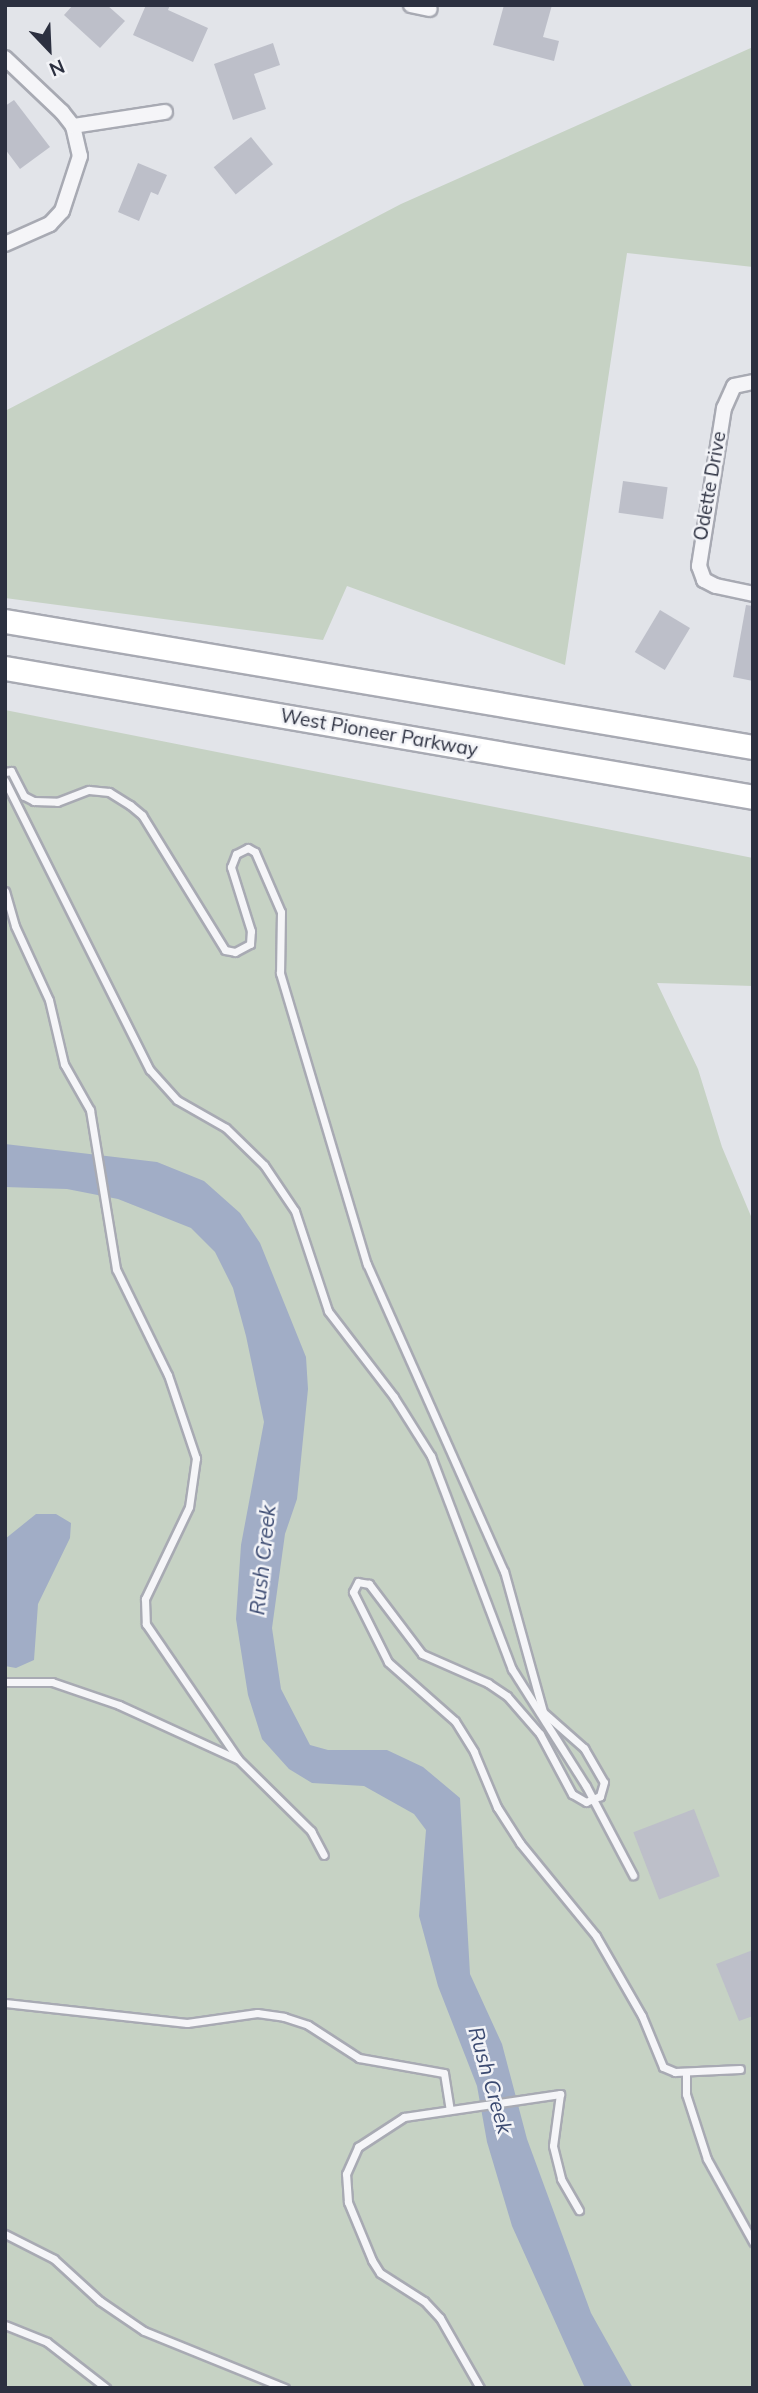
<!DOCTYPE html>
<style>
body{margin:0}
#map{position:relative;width:758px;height:2393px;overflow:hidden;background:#e2e4e9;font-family:Mulish,sans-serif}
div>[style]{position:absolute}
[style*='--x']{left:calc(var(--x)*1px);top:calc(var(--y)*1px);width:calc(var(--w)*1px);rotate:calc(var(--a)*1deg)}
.green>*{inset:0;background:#c6d2c4}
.water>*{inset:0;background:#a1adc6}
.building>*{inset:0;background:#bdbfc9;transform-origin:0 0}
.roads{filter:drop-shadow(2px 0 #a8aab3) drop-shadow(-2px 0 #a8aab3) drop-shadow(0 2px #a8aab3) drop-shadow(0 -2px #a8aab3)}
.lane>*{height:7px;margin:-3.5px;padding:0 3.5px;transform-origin:3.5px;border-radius:3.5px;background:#f5f5f8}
.street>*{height:14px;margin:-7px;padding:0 7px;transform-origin:7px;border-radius:7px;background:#f5f5f8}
.primary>*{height:23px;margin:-11.5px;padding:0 11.5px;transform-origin:11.5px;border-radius:11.5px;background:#fff}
span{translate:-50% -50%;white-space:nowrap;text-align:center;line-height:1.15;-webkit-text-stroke:5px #f2f3f7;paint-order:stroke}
.street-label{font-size:19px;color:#2c3040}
.water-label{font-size:21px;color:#3a4970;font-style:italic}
.frame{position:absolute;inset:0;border:7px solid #2c3040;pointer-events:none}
.north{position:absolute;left:14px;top:14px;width:70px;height:70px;-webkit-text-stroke:5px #f2f3f7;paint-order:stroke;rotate:157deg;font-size:19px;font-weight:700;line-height:28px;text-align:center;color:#2c3040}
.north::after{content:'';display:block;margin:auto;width:24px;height:32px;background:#2c3040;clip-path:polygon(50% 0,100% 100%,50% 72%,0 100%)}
</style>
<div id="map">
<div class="green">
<div style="clip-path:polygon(753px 47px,753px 267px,627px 253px,565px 665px,347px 586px,323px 640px,5px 598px,5px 411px,401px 204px)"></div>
<div style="clip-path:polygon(5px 710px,753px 858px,753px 986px,657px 983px,698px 1069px,722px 1147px,753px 1221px,753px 2388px,5px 2388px)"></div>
</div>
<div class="water">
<div style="clip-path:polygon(5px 1144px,157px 1162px,204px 1181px,240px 1213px,260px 1243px,306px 1357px,308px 1389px,297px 1499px,285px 1534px,272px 1628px,281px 1689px,310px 1745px,328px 1750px,387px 1750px,423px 1767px,460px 1798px,470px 1974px,502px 2044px,527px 2139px,591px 2313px,633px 2388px,585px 2388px,512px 2226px,487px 2142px,477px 2086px,438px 1986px,419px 1916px,426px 1830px,414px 1814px,364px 1786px,312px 1783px,289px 1769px,262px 1739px,248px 1695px,236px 1619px,241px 1545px,264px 1422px,246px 1336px,233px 1288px,215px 1252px,191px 1228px,118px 1199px,67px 1189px,5px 1187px)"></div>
<div style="clip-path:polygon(36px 1514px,56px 1514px,71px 1523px,70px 1538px,38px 1604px,34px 1660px,16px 1668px,5px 1666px,5px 1539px)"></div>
</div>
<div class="building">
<div style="clip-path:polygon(73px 5px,107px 5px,125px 21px,100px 48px,64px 15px)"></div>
<div style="clip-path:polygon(146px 5px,170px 5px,168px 10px,208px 28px,193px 62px,133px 35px)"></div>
<div style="clip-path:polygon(504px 5px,552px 5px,543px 37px,559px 41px,554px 61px,493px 45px)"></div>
<div style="clip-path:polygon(273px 43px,280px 65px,254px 74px,266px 109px,233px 120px,214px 64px)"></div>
<div style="clip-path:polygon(14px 100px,50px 147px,20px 169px,5px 149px,5px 106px)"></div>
<div style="left:251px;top:137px;width:35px;height:48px;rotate:51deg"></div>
<div style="clip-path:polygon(138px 163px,167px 175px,158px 195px,151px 192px,139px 221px,118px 212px)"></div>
<div style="left:623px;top:481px;width:45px;height:32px;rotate:8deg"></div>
<div style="clip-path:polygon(746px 605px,753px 606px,753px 681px,733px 677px)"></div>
<div style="left:660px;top:610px;width:35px;height:49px;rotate:31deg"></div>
<div style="left:694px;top:1809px;width:72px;height:65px;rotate:69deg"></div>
<div style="clip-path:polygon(753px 1950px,753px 2016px,739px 2021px,716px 1964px)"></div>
</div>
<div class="roads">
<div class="lane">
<div style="--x:5;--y:772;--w:6;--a:-9"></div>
<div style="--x:11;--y:771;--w:28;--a:63"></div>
<div style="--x:24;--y:796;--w:11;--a:27"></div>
<div style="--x:34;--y:801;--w:23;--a:2"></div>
<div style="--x:57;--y:802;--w:34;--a:-21"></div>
<div style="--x:89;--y:790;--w:20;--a:6"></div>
<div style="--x:109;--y:792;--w:25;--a:32"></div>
<div style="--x:130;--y:805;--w:16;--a:40"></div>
<div style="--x:142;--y:815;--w:158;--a:58.4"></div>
<div style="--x:225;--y:950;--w:10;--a:11"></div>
<div style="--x:235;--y:952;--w:17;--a:-28"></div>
<div style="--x:250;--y:944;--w:13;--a:-86"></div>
<div style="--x:251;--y:931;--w:67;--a:-107.4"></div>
<div style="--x:231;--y:867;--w:14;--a:-69"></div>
<div style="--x:236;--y:854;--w:13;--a:-27"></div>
<div style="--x:248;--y:848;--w:8;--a:30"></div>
<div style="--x:255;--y:852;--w:65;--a:66.6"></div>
<div style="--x:281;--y:912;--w:61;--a:90.9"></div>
<div style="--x:280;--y:973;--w:304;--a:73.4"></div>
<div style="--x:367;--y:1264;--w:336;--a:66"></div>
<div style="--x:504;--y:1571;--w:146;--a:74.5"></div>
<div style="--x:543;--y:1712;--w:55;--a:41.3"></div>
<div style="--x:584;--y:1748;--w:39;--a:60"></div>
<div style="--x:604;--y:1782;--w:15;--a:106"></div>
<div style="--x:600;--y:1796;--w:15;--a:157"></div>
<div style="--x:586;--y:1802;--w:16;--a:-150"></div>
<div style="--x:572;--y:1794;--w:68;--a:-118.1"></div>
<div style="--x:540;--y:1734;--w:50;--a:-131"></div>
<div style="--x:507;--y:1696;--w:23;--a:-146"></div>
<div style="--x:488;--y:1683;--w:72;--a:-156.3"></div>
<div style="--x:422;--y:1654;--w:88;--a:-127.1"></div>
<div style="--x:369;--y:1584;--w:11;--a:-170"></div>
<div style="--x:358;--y:1582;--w:11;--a:117"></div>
<div style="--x:353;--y:1592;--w:78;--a:63.4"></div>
<div style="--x:388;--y:1662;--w:89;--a:41.4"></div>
<div style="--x:455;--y:1721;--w:36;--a:58"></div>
<div style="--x:474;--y:1752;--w:60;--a:67.3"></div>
<div style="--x:497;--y:1807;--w:43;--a:57.4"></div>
<div style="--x:520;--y:1843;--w:120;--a:50.7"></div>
<div style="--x:596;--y:1936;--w:92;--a:60.1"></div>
<div style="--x:642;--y:2016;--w:55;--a:67.6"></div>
<div style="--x:663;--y:2067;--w:13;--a:23"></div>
<div style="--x:675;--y:2072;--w:65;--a:-2.6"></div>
<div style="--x:5;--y:781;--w:323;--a:63.4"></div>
<div style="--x:150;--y:1070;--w:40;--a:48"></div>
<div style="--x:177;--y:1100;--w:56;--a:29.7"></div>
<div style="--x:226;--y:1128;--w:53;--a:44.2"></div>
<div style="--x:264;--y:1165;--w:55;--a:56"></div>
<div style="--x:295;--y:1211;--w:105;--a:71.7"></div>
<div style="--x:328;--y:1311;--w:108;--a:52.5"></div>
<div style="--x:394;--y:1397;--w:70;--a:57.9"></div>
<div style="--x:431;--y:1456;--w:228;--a:69.2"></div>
<div style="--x:512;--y:1669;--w:138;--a:57.7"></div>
<div style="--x:586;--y:1786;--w:101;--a:62.2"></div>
<div style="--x:5;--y:891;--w:36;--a:74"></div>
<div style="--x:15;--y:926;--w:81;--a:65.3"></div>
<div style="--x:49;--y:1000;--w:66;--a:76.8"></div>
<div style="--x:64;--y:1064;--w:53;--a:60.5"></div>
<div style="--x:90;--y:1110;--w:161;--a:80.7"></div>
<div style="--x:116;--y:1269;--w:118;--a:63.9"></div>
<div style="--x:168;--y:1375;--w:88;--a:71.4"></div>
<div style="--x:196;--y:1458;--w:49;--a:98.1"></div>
<div style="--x:189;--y:1507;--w:102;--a:115.6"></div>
<div style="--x:145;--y:1599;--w:25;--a:88"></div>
<div style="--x:146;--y:1624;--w:163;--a:55.7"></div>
<div style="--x:238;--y:1759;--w:103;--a:44.6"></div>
<div style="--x:311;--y:1831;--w:27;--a:62"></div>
<div style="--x:5;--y:1682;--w:47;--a:0"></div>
<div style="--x:52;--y:1682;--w:71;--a:18.9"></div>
<div style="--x:119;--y:1705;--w:130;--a:24.6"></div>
<div style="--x:5;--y:2003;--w:183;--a:6.3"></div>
<div style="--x:187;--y:2023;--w:71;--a:-8.1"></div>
<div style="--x:257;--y:2013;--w:27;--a:8"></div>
<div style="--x:284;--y:2017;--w:25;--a:18"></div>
<div style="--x:308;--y:2025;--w:61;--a:32.9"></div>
<div style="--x:359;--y:2058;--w:86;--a:10"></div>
<div style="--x:444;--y:2073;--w:37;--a:81"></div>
<div style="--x:686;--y:2072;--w:22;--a:90"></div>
<div style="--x:686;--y:2094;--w:68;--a:72.1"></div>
<div style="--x:707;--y:2159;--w:95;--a:61"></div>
<div style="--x:5;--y:2234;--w:55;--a:27"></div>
<div style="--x:54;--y:2259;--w:62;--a:42.4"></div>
<div style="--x:100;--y:2301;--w:53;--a:34.3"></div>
<div style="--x:144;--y:2331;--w:152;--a:22"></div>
<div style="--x:5;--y:2325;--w:45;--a:22"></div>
<div style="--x:47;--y:2342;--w:75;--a:37.9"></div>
<div style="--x:480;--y:2388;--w:81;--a:-119.7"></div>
<div style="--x:440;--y:2318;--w:23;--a:-133"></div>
<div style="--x:424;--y:2301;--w:52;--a:-147.5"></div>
<div style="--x:380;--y:2273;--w:15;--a:-122"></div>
<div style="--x:372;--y:2260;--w:63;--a:-112.5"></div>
<div style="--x:348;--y:2202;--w:28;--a:-94"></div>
<div style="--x:346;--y:2174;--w:30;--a:-66"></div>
<div style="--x:358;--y:2147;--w:55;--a:-33.1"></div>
<div style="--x:404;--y:2117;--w:158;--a:-8.4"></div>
<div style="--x:560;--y:2094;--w:52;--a:97.7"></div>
<div style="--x:553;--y:2146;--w:34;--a:76"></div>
<div style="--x:561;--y:2179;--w:36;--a:60"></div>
</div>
<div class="street">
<div style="--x:411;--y:5;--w:19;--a:12"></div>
<div style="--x:5;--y:58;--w:79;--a:43.5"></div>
<div style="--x:62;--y:112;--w:18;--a:52"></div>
<div style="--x:73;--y:126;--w:31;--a:77"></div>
<div style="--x:80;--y:156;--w:58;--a:108.1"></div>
<div style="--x:62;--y:211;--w:18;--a:133"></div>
<div style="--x:50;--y:224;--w:49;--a:156"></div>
<div style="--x:73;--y:126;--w:93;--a:-8.7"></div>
<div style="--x:753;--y:382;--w:19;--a:168"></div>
<div style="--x:734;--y:386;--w:24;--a:114"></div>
<div style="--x:724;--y:408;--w:160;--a:99"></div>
<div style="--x:699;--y:566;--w:15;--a:70"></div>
<div style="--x:704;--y:580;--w:13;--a:27"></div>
<div style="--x:716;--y:586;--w:38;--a:12"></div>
</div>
<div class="primary">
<div style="--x:5;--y:621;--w:759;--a:9.56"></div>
<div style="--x:5;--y:668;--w:759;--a:9.78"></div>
</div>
</div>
<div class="street-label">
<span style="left:710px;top:486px;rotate:-80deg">Odette Drive</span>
<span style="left:379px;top:733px;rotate:10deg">West Pioneer Parkway</span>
</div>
<div class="water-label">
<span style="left:262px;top:1560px;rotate:-84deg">Rush Creek</span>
<span style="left:491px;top:2080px;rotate:74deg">Rush Creek</span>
</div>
<div class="frame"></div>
<div class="north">N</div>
</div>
